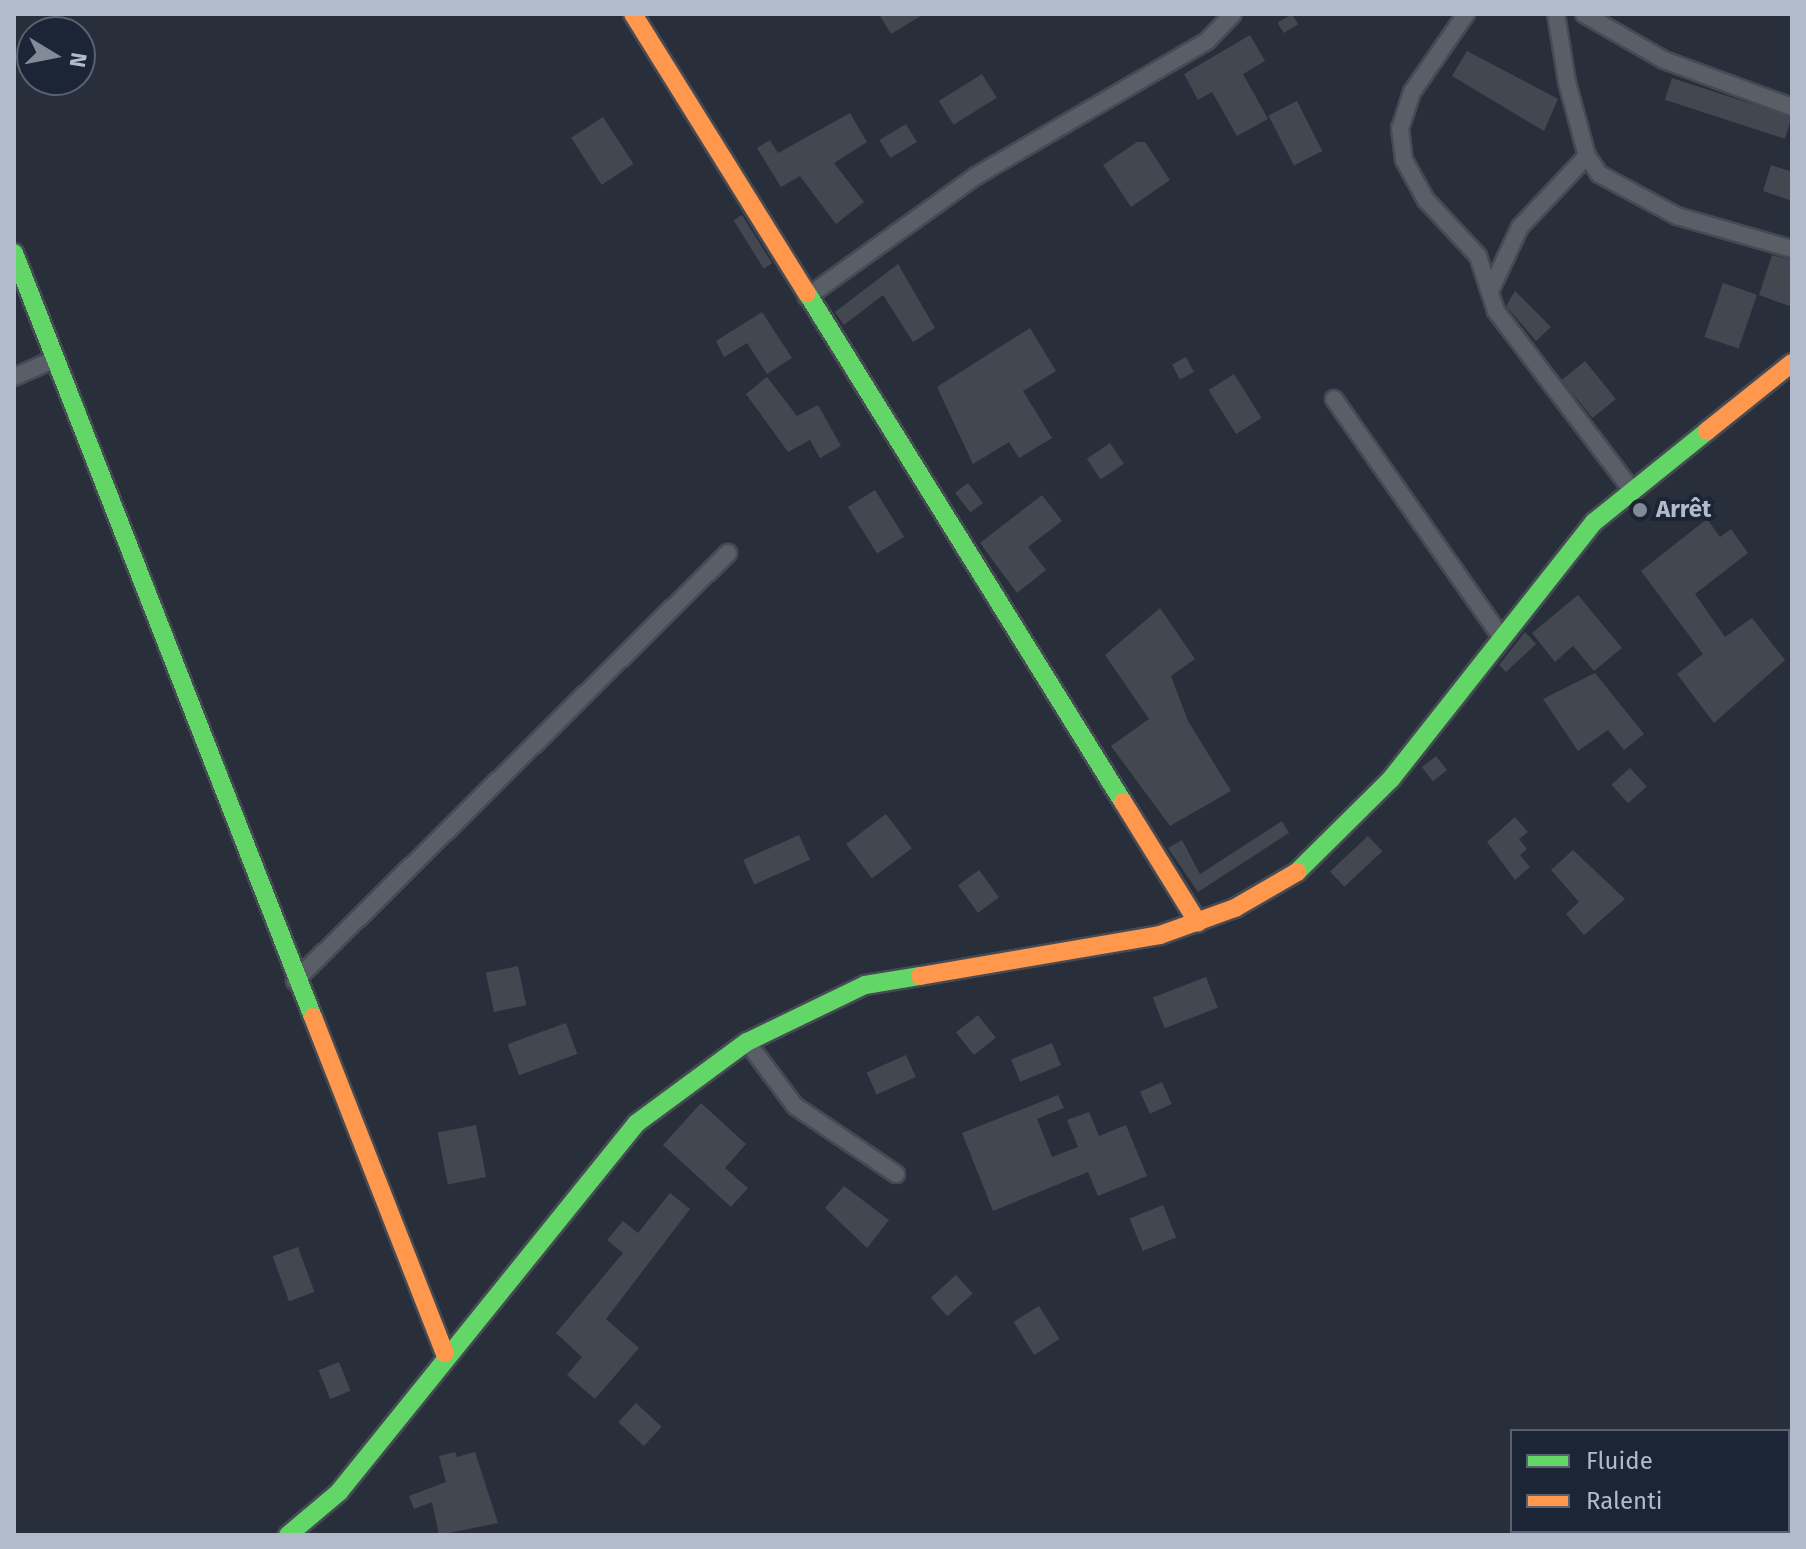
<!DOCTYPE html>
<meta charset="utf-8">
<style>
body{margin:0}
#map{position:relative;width:1806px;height:1549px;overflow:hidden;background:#292f3a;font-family:"Fira Sans",sans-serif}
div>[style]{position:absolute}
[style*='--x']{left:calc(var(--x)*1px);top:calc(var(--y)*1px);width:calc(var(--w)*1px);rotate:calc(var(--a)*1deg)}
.building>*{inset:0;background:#424750;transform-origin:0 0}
.roads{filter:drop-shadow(2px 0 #454a53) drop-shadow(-2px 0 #454a53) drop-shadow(0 2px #454a53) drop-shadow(0 -2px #454a53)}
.street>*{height:16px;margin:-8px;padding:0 8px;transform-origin:8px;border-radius:8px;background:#595e67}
.fast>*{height:18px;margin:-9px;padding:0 9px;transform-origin:9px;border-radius:9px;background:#63d668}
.slow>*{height:18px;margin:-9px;padding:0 9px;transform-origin:9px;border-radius:9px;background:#ff974d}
.dots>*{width:22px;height:22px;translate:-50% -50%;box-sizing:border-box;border:4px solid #1b2535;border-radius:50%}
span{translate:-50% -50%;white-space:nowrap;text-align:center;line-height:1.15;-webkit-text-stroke:8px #1b2535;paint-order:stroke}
.poi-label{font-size:24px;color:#b2bbcb;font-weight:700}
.left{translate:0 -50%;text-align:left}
.frame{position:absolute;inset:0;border:16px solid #b2bbcb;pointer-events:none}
.legend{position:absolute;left:1510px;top:1429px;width:280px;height:104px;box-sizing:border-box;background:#1b2535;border:2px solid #576171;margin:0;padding:10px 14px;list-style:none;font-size:24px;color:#b2bbcb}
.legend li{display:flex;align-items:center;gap:16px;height:40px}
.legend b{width:40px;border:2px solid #576171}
.north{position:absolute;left:16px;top:16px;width:80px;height:80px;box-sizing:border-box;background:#1b2535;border:2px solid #576171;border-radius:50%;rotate:100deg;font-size:22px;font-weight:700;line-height:32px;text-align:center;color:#b2bbcb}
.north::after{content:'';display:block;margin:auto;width:28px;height:36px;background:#828a98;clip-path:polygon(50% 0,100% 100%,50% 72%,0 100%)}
</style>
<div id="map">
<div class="building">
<div style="clip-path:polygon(879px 14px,924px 14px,891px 34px)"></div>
<div style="left:1292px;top:14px;width:12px;height:17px;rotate:59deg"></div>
<div style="clip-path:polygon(1250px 35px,1265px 61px,1243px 74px,1268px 119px,1237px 136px,1212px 92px,1198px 100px,1184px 74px)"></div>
<div style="clip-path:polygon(1467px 51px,1558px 99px,1544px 131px,1452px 76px)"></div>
<div style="left:982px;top:74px;width:28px;height:51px;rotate:58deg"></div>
<div style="left:1672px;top:78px;width:126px;height:23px;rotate:18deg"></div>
<div style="left:1297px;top:101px;width:56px;height:32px;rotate:63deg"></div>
<div style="clip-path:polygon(850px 113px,867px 142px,834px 163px,864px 202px,836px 224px,800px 176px,781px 187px,757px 148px,770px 140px,778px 153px)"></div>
<div style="left:603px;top:117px;width:56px;height:38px;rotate:57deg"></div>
<div style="left:906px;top:124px;width:21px;height:31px;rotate:59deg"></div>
<div style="clip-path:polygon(1137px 142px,1145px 142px,1170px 180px,1131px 207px,1103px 165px)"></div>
<div style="clip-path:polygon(1771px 165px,1792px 172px,1792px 201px,1763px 191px)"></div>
<div style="left:742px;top:215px;width:57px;height:10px;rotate:58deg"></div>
<div style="clip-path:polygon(1772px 255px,1792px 260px,1792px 307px,1759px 295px)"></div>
<div style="clip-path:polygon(898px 264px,935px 328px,913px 342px,883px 295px,844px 325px,835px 312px)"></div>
<div style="left:1723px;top:283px;width:36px;height:57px;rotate:19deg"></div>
<div style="clip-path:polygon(1515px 291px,1551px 327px,1536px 341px,1506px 306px)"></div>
<div style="clip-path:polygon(762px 312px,792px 358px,767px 374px,747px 343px,724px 357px,716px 341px)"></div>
<div style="clip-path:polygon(1030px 328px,1056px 371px,1023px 391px,1052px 438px,1019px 458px,1009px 442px,973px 464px,937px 387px)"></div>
<div style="left:1186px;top:357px;width:17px;height:16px;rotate:62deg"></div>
<div style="left:1585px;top:361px;width:49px;height:30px;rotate:51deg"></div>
<div style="left:1234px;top:374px;width:52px;height:30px;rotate:58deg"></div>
<div style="clip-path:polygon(767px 377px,797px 416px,818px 405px,841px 446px,820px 458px,810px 440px,788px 452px,746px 394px)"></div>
<div style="left:1110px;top:443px;width:25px;height:28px;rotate:56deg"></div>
<div style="left:968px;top:483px;width:25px;height:16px;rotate:53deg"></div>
<div style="left:875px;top:490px;width:55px;height:32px;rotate:58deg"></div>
<div style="clip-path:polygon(1042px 495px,1062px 521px,1028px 547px,1046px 570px,1017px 593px,980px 543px)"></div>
<div style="clip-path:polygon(1707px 519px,1720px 537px,1731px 529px,1748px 553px,1695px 594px,1725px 637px,1752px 618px,1785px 660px,1714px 723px,1677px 674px,1703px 654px,1641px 571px)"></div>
<div style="clip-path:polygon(1578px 595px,1622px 648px,1594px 671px,1573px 646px,1555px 662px,1532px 633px)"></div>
<div style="clip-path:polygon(1160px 608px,1195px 659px,1171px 676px,1188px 721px,1231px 791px,1170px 826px,1111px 746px,1149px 719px,1105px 655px)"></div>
<div style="clip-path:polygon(1525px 632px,1536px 644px,1506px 672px,1499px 665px)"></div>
<div style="clip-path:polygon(1595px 673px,1644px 734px,1624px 750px,1608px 730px,1578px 751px,1543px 699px)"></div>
<div style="left:1436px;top:756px;width:18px;height:18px;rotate:52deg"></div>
<div style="left:1630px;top:768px;width:25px;height:25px;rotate:48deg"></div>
<div style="left:886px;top:814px;width:43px;height:50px;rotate:53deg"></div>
<div style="clip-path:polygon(1515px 817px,1528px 832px,1519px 839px,1527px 849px,1520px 855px,1530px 867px,1515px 880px,1487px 842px)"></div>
<div style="clip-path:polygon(1282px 821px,1289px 833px,1198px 892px,1168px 848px,1182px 840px,1200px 874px)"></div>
<div style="left:799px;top:835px;width:27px;height:61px;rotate:66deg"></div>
<div style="left:1368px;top:836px;width:21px;height:52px;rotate:47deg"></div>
<div style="clip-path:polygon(1573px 850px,1625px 899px,1584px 935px,1566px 914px,1579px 902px,1551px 870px)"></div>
<div style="left:979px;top:870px;width:34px;height:26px;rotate:54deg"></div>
<div style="left:518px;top:966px;width:40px;height:33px;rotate:78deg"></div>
<div style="left:1206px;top:977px;width:33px;height:57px;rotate:69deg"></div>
<div style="left:978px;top:1015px;width:29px;height:28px;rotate:52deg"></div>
<div style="left:566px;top:1023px;width:33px;height:62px;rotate:70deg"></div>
<div style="left:1052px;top:1043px;width:24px;height:44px;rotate:68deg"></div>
<div style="left:906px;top:1055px;width:24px;height:43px;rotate:66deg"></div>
<div style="left:1162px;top:1082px;width:24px;height:24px;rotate:66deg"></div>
<div style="clip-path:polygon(1058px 1095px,1064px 1108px,1037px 1119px,1052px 1157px,1078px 1147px,1067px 1120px,1089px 1112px,1099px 1136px,1126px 1125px,1147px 1176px,1098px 1196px,1088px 1172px,993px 1211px,962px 1133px)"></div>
<div style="clip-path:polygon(701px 1103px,746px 1144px,725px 1168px,748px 1188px,731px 1207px,663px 1145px)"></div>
<div style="left:476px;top:1125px;width:53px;height:39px;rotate:79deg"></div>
<div style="clip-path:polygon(844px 1186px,889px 1220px,867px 1248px,825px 1208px)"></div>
<div style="clip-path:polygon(670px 1193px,690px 1209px,606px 1319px,639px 1348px,595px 1399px,567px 1375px,582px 1357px,556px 1333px,623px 1253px,607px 1240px,623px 1221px,638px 1233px)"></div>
<div style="left:1163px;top:1205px;width:35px;height:36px;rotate:68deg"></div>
<div style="left:298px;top:1247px;width:48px;height:27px;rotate:70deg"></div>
<div style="left:956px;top:1275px;width:25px;height:34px;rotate:48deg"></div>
<div style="left:1039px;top:1306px;width:39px;height:30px;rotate:58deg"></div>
<div style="left:339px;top:1362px;width:31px;height:22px;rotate:68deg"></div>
<div style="left:636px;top:1403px;width:35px;height:26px;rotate:43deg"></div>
<div style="clip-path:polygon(455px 1452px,457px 1457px,475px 1452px,498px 1523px,439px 1535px,432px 1502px,414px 1509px,409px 1496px,446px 1482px,439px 1456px)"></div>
</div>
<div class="roads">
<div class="street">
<div style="--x:1466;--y:14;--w:95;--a:124.7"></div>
<div style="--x:1412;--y:92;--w:38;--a:108"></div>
<div style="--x:1400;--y:128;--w:32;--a:83"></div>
<div style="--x:1404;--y:160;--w:46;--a:61.2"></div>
<div style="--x:1426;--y:200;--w:76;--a:47.1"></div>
<div style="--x:1478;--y:256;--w:58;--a:71.9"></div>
<div style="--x:1496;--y:311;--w:223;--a:52.8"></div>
<div style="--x:1556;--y:14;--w:69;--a:80.8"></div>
<div style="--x:1567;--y:82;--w:77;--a:74.9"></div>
<div style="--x:1587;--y:156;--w:22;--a:56"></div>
<div style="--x:1599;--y:174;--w:89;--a:28.3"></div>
<div style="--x:1677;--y:216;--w:120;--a:16"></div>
<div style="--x:1584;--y:14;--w:92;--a:29.9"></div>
<div style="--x:1664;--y:60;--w:136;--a:20.2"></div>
<div style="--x:1492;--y:287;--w:66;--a:-65"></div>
<div style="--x:1520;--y:227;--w:98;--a:-46.7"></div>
<div style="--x:807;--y:297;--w:208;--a:-35.6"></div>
<div style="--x:976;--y:176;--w:268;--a:-30.3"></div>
<div style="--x:1207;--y:41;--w:37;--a:-46"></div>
<div style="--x:14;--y:377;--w:45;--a:-23.7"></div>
<div style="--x:1334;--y:399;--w:292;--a:54.9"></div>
<div style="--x:295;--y:981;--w:609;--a:-44.67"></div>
<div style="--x:747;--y:1042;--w:80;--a:53.1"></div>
<div style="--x:795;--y:1106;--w:122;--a:34"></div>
</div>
<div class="fast">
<div style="--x:14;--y:253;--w:820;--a:68.63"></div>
<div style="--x:807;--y:293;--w:599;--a:58.17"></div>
<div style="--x:1297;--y:872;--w:132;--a:-44.7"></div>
<div style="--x:1391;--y:779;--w:328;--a:-51.7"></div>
<div style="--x:1594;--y:522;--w:145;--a:-38.8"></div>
<div style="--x:288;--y:1535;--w:67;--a:-40.1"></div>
<div style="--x:339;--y:1492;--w:474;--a:-51.1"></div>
<div style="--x:637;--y:1123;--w:137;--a:-36.4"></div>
<div style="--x:747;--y:1042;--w:131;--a:-25.8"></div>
<div style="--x:865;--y:985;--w:56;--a:-9.3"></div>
</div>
<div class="slow">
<div style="--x:633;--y:14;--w:329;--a:58.1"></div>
<div style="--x:1707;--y:431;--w:109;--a:-38.7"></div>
<div style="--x:1123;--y:802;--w:142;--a:58.2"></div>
<div style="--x:920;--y:976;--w:243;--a:-9.7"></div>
<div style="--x:1160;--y:935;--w:80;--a:-19.8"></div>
<div style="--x:1235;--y:908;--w:72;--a:-30.1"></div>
<div style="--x:313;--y:1017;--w:361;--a:68.6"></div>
</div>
</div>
<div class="dots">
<div style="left:1640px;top:510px;background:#828a98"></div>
</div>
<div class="poi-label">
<span class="left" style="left:1656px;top:510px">Arrêt</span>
</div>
<div class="frame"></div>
<ul class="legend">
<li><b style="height:10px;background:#63d668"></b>Fluide</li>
<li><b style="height:10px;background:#ff974d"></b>Ralenti</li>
</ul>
<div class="north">N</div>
</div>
